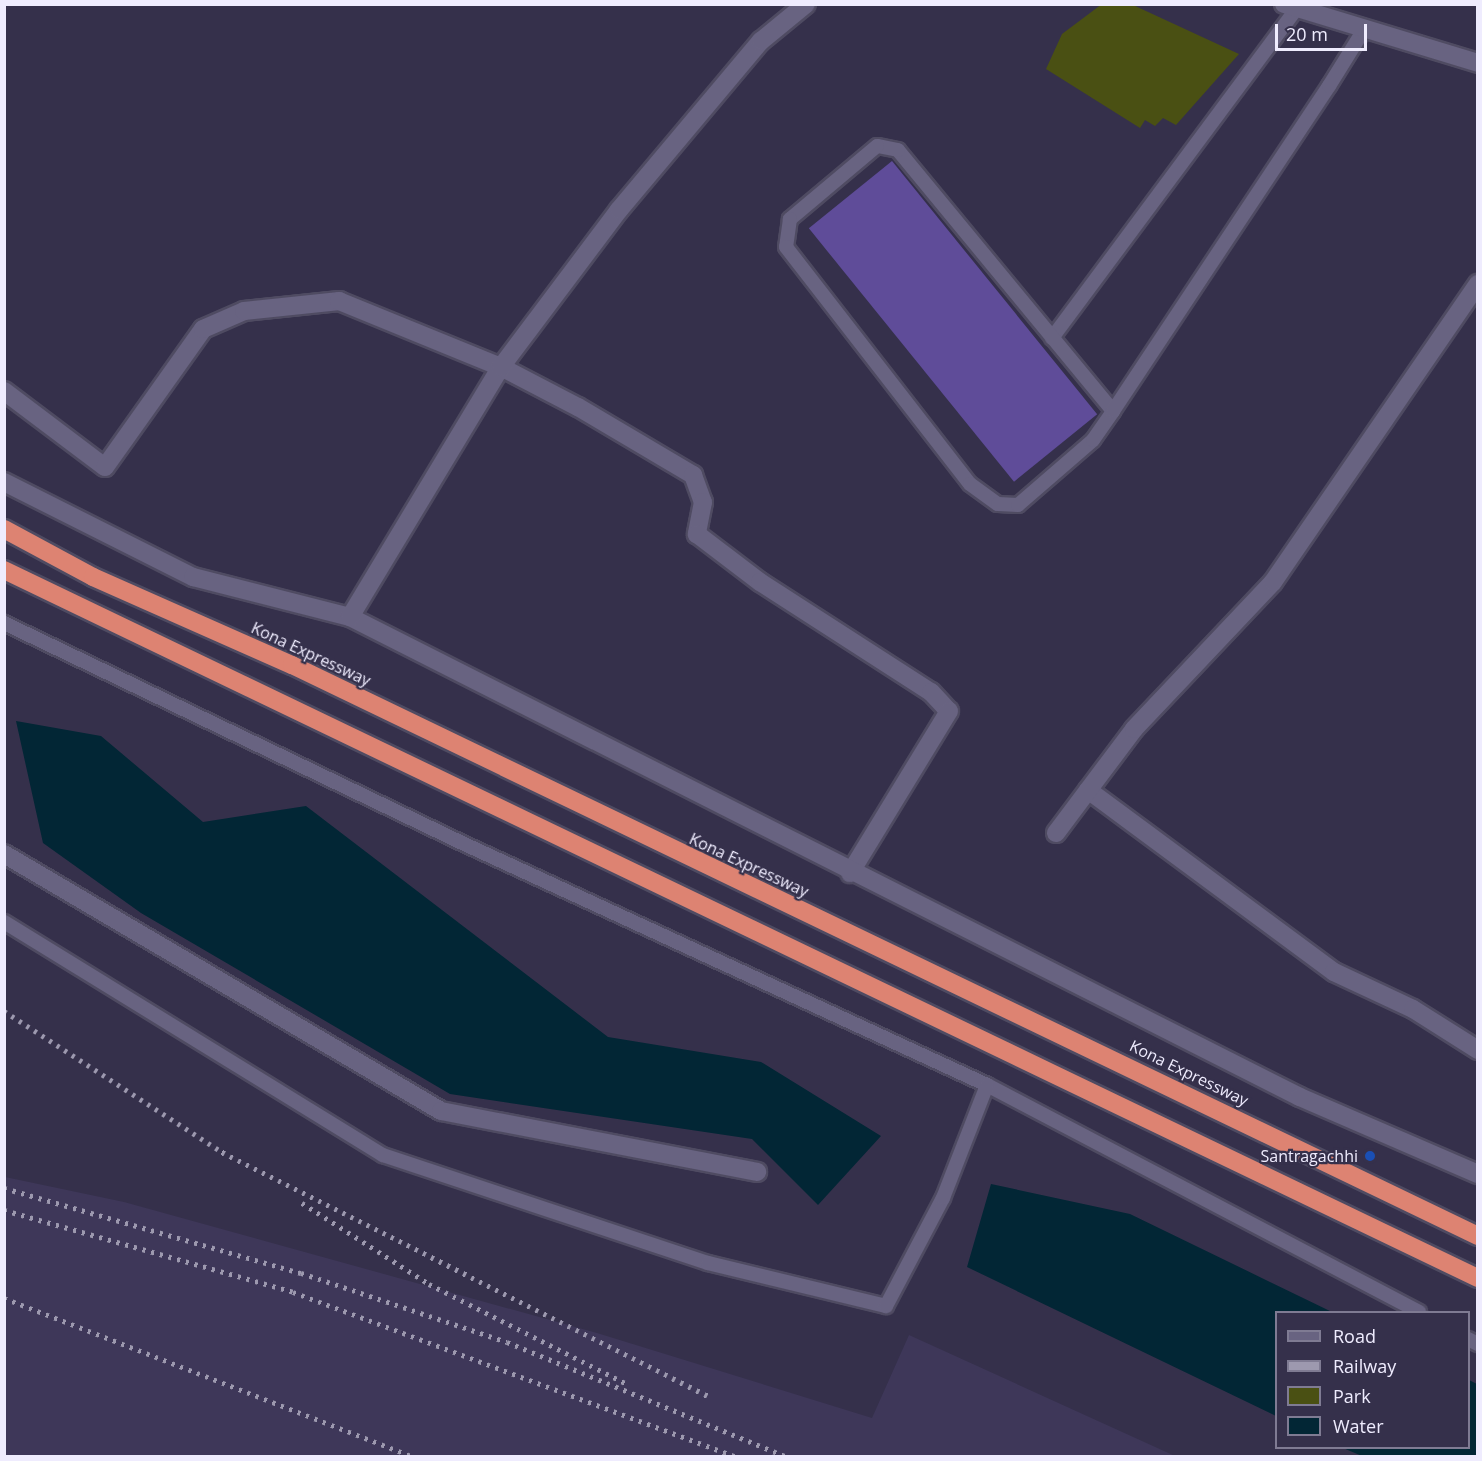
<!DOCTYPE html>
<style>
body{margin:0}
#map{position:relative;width:1482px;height:1461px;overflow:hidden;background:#35304b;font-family:"Open Sans",sans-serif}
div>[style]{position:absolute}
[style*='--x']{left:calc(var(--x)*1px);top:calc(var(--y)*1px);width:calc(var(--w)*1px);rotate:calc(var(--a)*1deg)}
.built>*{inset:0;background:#3e3759}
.green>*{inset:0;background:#4a5013}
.water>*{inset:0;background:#022635}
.building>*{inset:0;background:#5f4c99;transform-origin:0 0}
.roads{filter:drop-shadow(2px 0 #4f4b62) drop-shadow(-2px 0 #4f4b62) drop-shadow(0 2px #4f4b62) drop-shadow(0 -2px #4f4b62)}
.lane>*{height:14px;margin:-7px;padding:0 7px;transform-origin:7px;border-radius:7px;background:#686381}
.street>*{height:18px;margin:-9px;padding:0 9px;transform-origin:9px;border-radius:9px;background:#686381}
.highway>*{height:18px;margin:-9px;padding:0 9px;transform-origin:9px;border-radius:9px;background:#dd8372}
.rail>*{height:4.5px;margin-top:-2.25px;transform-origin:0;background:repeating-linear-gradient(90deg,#9d99af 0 3px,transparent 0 9px)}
.dots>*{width:16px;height:16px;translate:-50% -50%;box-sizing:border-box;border:3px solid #35304b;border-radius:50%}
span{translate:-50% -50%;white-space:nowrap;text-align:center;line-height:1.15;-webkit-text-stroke:4.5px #35304b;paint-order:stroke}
.street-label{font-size:16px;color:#efecfe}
.poi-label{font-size:16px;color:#efecfe}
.right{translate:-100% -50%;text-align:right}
.frame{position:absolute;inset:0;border:6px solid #efecfe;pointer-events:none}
.legend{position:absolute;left:1275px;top:1311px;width:195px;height:138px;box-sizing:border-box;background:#35304b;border:2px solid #7f7b93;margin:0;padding:8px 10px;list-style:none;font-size:18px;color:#efecfe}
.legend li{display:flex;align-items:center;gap:12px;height:30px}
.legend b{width:30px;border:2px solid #7f7b93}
.scale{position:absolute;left:1275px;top:24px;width:92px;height:27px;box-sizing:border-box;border:3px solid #efecfe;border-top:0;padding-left:8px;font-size:18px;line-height:21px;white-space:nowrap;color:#efecfe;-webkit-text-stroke:4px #35304b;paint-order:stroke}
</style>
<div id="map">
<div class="built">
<div style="clip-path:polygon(5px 1177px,124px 1202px,597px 1333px,872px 1418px,909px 1335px,1175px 1456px,5px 1456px)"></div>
</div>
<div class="green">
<div style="clip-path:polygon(1102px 4px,1133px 5px,1239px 54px,1176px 125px,1163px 118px,1155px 126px,1145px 120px,1140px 128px,1046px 69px,1062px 34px)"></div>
</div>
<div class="water">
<div style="clip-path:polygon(16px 721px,101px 736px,203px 822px,306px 806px,608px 1037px,761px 1062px,881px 1136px,818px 1205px,752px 1139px,450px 1094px,141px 913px,43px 843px)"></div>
<div style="clip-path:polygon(991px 1184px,1130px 1214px,1332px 1312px,1276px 1312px,1276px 1416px,967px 1267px)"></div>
<div style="clip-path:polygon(1469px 1380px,1477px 1384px,1477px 1456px,1362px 1456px,1343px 1448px,1468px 1448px)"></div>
</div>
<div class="building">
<div style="left:892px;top:161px;width:326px;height:107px;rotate:51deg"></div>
</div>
<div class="roads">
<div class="lane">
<div style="--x:1052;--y:338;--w:411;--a:-53.4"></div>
<div style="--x:1113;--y:411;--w:338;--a:-129.5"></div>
<div style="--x:898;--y:150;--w:21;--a:-169"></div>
<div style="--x:877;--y:146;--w:114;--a:140"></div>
<div style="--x:790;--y:219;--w:28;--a:98"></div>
<div style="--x:786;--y:247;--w:300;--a:52.2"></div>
<div style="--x:970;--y:484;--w:34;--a:36"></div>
<div style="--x:998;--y:504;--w:20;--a:3"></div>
<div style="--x:1018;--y:505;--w:99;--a:-40.9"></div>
<div style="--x:1093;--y:440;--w:35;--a:-55"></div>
<div style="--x:1113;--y:411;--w:390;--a:-56.4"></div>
<div style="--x:1329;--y:86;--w:68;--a:-58.2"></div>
<div style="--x:4;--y:623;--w:506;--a:25.65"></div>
<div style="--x:460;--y:842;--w:580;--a:24.75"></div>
<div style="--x:987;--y:1085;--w:488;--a:27.7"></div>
<div style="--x:4;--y:922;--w:445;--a:31.6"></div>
<div style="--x:383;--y:1155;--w:342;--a:18.4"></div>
<div style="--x:708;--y:1263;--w:183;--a:13.6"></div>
<div style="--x:886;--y:1306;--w:122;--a:-62.2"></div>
<div style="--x:943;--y:1198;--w:121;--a:-68.7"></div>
<div style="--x:1468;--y:1339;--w:11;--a:27"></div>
</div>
<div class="street">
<div style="--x:1284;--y:4;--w:203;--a:16.9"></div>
<div style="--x:4;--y:391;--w:126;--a:37"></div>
<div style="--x:105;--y:467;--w:169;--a:-54.6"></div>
<div style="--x:203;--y:329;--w:45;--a:-23.7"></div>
<div style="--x:244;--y:311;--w:96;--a:-6"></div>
<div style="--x:339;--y:301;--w:175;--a:22.2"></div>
<div style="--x:501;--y:367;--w:87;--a:27.5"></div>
<div style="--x:578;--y:407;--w:134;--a:30.6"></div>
<div style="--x:693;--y:475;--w:29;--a:70"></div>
<div style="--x:703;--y:502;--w:33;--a:101"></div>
<div style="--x:697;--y:534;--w:79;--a:37.3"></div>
<div style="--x:760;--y:582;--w:203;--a:32.8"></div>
<div style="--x:931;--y:692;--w:26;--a:47"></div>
<div style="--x:949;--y:711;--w:190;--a:121.4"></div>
<div style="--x:4;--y:482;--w:212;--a:26.7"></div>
<div style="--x:193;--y:577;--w:162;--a:14.3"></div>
<div style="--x:350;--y:617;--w:1064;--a:26.81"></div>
<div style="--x:1300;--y:1097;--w:194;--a:23.4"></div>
<div style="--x:350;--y:617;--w:292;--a:-58.9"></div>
<div style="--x:501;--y:367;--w:196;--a:-53.1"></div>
<div style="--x:619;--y:210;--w:221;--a:-50"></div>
<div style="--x:761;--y:41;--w:58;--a:-39.4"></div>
<div style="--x:1088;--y:790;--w:306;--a:36.5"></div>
<div style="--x:1334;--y:972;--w:87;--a:25.1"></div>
<div style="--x:1413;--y:1009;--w:77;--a:32.2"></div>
<div style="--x:1056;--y:833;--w:130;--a:-53.1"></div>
<div style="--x:1134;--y:729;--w:202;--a:-46.6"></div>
<div style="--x:1273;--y:582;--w:362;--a:-55.5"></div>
<div style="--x:4;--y:854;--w:507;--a:30.46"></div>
<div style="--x:441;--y:1111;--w:322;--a:10.9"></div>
</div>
<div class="highway">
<div style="--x:4;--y:529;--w:101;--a:28.3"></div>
<div style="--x:93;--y:577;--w:218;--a:23.9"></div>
<div style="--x:292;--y:665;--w:1316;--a:25.71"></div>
<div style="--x:4;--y:570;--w:1635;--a:25.66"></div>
</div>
</div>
<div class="rail">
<div style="--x:4;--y:1011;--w:260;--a:32.9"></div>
<div style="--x:222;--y:1152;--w:546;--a:26.66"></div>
<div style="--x:4;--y:1188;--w:309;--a:16"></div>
<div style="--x:301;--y:1273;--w:217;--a:18.5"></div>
<div style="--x:507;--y:1342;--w:300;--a:22.3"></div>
<div style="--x:302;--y:1203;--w:151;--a:32.5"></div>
<div style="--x:429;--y:1284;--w:222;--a:26.8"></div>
<div style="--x:4;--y:1210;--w:300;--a:15.8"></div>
<div style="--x:293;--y:1292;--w:471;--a:20.4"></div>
<div style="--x:4;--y:1298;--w:437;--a:21.2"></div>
</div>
<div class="dots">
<div style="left:1370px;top:1156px;background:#1a4fb4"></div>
</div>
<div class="street-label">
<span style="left:311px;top:654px;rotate:25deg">Kona Expressway</span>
<span style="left:749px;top:865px;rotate:25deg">Kona Expressway</span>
<span style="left:1189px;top:1073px;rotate:26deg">Kona Expressway</span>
</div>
<div class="poi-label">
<span class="right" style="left:1358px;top:1156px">Santragachhi</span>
</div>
<div class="frame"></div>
<ul class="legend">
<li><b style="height:8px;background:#686381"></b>Road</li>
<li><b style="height:8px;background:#9d99af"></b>Railway</li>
<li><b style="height:16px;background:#4a5013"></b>Park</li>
<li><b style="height:16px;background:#022635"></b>Water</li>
</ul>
<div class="scale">20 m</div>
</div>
